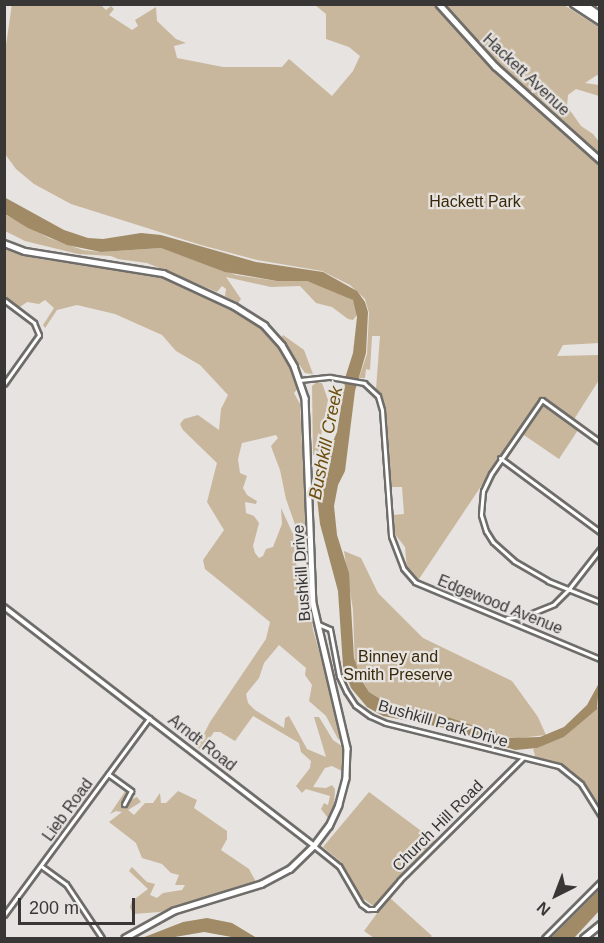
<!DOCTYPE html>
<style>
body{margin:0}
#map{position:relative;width:604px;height:943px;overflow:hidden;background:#e6e3e0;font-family:Helvetica,sans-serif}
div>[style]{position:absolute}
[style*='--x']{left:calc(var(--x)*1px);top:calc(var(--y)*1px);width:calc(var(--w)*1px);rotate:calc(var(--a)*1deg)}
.green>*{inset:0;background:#c8b79c}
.water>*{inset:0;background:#a08b66}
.roads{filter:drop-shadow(2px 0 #6f6d69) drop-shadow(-2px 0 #6f6d69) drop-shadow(0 2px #6f6d69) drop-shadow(0 -2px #6f6d69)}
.minor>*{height:3px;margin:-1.5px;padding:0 1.5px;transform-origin:1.5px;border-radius:1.5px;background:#fff}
.tertiary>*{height:4px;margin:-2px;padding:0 2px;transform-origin:2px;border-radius:2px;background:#fff}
.secondary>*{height:4.5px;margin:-2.25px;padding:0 2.25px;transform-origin:2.25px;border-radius:2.25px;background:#fff}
.motorway>*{height:6px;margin:-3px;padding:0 3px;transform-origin:3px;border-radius:3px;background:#fff}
span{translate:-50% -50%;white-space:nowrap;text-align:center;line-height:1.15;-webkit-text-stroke:4.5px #e6e3e0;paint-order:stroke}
.street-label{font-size:16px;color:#383736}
.park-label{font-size:16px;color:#392909}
.water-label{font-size:18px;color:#6c4e0c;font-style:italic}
.frame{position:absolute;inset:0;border:6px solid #383736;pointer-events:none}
.north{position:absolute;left:526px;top:865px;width:60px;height:60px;-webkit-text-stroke:4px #e6e3e0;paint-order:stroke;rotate:222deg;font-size:16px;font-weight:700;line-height:24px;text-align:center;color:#383736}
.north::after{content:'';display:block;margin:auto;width:21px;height:27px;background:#383736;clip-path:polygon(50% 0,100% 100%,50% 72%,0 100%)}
.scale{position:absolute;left:18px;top:898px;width:117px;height:27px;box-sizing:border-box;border:3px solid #383736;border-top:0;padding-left:8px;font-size:18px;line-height:21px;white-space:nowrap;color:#383736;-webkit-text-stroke:4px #e6e3e0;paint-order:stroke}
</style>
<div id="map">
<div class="green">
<div style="clip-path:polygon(12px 4px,101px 5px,106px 10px,111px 6px,114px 9px,109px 15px,132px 30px,138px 26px,135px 20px,156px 7px,157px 21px,176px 39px,186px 43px,174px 46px,177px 58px,223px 67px,282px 67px,289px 59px,332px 96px,353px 71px,360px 56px,349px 47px,326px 39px,326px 14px,315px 5px,434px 5px,485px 60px,594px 153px,594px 150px,500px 66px,443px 5px,564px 5px,600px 28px,599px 76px,597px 75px,585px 83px,599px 85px,599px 96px,576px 89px,568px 95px,567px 106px,581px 126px,593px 134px,600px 143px,599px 343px,563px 345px,557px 356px,599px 355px,599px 380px,571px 424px,578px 430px,559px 459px,518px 431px,419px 579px,415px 577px,407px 569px,405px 547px,394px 533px,393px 515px,404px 514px,402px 487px,390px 487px,384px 406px,376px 389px,380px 336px,372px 336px,370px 370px,366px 369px,365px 378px,359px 378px,367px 354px,369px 313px,365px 299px,350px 285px,322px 271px,257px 260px,201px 245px,71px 204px,34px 184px,16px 169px,5px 154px,4px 59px)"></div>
<div style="clip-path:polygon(4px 214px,49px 238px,83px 250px,101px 252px,161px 248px,236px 275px,277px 281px,307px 281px,350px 297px,356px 304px,357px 315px,353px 320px,348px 319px,332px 307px,316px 303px,300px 286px,271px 287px,226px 277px,241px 299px,238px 303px,225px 296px,226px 289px,222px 286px,217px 292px,147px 263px,118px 259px,111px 256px,78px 254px,25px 241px,5px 231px)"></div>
<div style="clip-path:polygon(4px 248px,18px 254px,40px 259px,162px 275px,198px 290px,257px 325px,279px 348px,293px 372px,299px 387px,294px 393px,300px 404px,307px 549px,304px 550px,286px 499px,280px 470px,272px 449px,271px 446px,278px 438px,276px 435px,242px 443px,238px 459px,240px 473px,247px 476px,243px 488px,247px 495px,257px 501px,256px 504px,245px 502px,246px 513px,254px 516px,259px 523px,253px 546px,255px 553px,259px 558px,263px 556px,266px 549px,273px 547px,282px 524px,281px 508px,293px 534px,296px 564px,305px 575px,313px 630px,344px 739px,342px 741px,338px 739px,326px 716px,309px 701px,312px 685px,305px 675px,306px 668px,279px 645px,264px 663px,259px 678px,246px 694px,248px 703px,255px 710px,284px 728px,285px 718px,289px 716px,307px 749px,326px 757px,314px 717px,319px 717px,333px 740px,343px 747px,342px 771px,332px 766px,325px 768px,313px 787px,326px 788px,332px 785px,335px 789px,334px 806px,328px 818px,321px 809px,324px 803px,328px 805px,330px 796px,306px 789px,302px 793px,296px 786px,310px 768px,311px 761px,301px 752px,299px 743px,253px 716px,235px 741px,220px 732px,214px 732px,201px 751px,197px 747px,210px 722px,266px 639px,270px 622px,205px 569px,203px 560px,224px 530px,207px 502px,217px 463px,183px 430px,180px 424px,184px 419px,198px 415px,219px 430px,221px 409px,228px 395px,200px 365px,176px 351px,162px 335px,115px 314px,77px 305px,57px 310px,45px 328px,43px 325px,54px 308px,45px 300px,39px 304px,27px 302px,20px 307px,5px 297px)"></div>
<div style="clip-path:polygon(283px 335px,304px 350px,313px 374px,305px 373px,281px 338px)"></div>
<div style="clip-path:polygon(317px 382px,322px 383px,328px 400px,321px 436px,324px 440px,317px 455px,313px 455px,312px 386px)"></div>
<div style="clip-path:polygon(344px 551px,361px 558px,378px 593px,423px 638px,512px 681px,538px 717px,546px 735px,518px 738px,501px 737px,448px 717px,387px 703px,369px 692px,355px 667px,353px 610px)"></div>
<div style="clip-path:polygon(599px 706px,599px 808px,571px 770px,556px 762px,536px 759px,533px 749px,564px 737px)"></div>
<div style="clip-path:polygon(126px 790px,130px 800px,137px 797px,141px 802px,128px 810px,134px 815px,145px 803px,153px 803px,160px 793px,161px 803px,166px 803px,178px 791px,197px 800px,194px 808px,227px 831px,227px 839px,221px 850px,249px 869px,256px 882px,160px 912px,133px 914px,130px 907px,132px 901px,148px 889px,129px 871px,132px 867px,147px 882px,155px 884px,150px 895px,157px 898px,163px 893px,182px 890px,185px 885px,175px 885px,179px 875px,171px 873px,162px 864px,142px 858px,136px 843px,109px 822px,122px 812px,116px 811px,110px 814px)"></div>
<div style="clip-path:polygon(369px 792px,436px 842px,393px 885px,375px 907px,358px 895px,341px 862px,323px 847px)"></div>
<div style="clip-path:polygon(389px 897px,432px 936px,429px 938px,374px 938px,364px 931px)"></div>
</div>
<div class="water">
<div style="clip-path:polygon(4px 197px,64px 230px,88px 238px,103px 239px,141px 233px,161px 235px,256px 262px,323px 272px,357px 291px,365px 302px,368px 312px,366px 353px,355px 391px,345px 471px,338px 485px,334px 506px,337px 535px,349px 573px,354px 658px,361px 679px,369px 692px,387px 703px,448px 717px,509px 738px,540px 737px,564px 727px,587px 705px,599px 683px,597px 709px,564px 737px,537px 748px,515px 750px,445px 728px,383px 716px,367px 707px,351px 688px,343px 666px,338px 591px,320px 524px,317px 498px,323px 465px,337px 432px,346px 375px,353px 353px,357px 317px,353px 300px,307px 281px,277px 281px,225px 272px,161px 248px,101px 252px,67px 245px,28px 228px,5px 214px)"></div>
<div style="clip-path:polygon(599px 890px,599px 911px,575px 937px,551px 938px)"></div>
<div style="clip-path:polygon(207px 918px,232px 923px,257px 938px,237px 938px,204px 932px,169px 938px,142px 938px,183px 922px)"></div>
</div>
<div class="roads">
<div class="minor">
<div style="--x:4;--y:300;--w:38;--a:37"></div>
<div style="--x:34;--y:323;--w:13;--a:67"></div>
<div style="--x:39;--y:335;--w:60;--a:125.5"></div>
<div style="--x:300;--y:380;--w:30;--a:-6"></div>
<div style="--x:330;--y:377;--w:35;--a:10"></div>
<div style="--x:364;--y:383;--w:19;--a:43"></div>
<div style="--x:378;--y:396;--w:15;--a:74"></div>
<div style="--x:382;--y:410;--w:126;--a:85.9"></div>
<div style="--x:391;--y:536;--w:34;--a:69"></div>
<div style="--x:403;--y:568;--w:18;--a:49"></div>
<div style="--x:415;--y:582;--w:200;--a:22.6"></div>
<div style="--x:600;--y:442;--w:72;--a:-144.1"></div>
<div style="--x:542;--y:400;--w:90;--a:124.6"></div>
<div style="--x:491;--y:474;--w:19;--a:115"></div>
<div style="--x:483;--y:491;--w:24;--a:95"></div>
<div style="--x:481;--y:515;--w:17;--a:73"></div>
<div style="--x:486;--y:531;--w:13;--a:58"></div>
<div style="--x:493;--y:542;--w:28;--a:42"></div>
<div style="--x:514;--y:561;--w:39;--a:30"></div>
<div style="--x:548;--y:581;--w:56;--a:22"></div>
<div style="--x:500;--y:458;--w:124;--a:36.5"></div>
<div style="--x:507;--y:618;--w:18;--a:-6"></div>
<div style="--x:525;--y:616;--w:31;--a:-22"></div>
<div style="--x:554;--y:604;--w:20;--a:-45"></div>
<div style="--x:568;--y:590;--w:52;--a:-52"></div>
<div style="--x:318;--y:624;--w:13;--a:23"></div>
<div style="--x:330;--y:629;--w:48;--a:79.2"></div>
<div style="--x:339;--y:676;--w:17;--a:65"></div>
<div style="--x:346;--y:691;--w:17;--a:57"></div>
<div style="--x:355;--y:705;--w:19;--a:36"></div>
<div style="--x:370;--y:716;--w:17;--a:24"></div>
<div style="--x:386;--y:723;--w:178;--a:14"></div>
<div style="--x:559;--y:766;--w:28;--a:39"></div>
<div style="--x:581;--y:784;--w:36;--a:58"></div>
<div style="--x:108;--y:774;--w:29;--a:36"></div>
<div style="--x:131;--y:791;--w:15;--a:118"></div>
<div style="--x:314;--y:846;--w:32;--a:39"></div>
<div style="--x:339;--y:866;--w:44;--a:59.9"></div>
<div style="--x:361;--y:904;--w:9;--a:36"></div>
<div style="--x:368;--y:909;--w:7;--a:0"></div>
<div style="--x:375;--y:909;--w:38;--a:-49"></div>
<div style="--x:400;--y:880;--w:173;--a:-44.8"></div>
<div style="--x:41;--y:866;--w:31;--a:36"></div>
<div style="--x:66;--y:884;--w:65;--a:56.3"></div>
<div style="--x:4;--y:915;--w:245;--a:-53.6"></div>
<div style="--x:544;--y:938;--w:79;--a:-45"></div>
</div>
<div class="tertiary">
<div style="--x:4;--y:607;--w:391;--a:37.6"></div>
</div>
<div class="secondary">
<div style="--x:439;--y:4;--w:84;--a:47.9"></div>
<div style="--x:495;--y:66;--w:141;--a:41.8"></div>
<div style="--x:4;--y:243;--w:22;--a:21"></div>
<div style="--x:25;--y:251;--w:140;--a:9.1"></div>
<div style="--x:163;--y:273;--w:78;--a:24.9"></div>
<div style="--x:234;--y:306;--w:36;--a:32"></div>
<div style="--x:264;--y:325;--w:27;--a:48"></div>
<div style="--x:282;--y:345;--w:24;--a:60"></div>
<div style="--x:294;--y:366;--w:34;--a:71"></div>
<div style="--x:305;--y:398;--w:205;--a:87.8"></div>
<div style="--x:313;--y:603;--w:149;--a:76.8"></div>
<div style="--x:347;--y:748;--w:30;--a:92"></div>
<div style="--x:346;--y:778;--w:28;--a:105"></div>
<div style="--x:339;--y:805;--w:23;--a:115"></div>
<div style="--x:329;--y:826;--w:25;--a:127"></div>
<div style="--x:314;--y:846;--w:33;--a:136"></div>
<div style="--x:290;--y:869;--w:32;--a:152"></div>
<div style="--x:262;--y:884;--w:92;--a:162.9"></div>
<div style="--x:174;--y:911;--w:56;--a:151.1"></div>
<div style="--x:583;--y:938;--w:22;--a:-39"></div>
</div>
<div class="motorway">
<div style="--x:574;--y:4;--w:31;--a:33"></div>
<div style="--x:583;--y:4;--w:21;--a:35"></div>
</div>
</div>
<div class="street-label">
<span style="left:526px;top:75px;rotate:43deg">Hackett Avenue</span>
<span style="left:302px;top:573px;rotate:-94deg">Bushkill Drive</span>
<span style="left:500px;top:605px;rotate:22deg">Edgewood Avenue</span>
<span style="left:443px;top:724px;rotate:16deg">Bushkill Park Drive</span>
<span style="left:202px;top:743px;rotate:38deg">Arndt Road</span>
<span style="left:68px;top:810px;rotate:-54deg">Lieb Road</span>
<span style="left:438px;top:826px;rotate:-45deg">Church Hill Road</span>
</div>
<div class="park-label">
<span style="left:475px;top:202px">Hackett Park</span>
<span style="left:398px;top:666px">Binney and<br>Smith Preserve</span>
</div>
<div class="water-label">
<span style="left:326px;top:443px;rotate:-79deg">Bushkill Creek</span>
</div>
<div class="frame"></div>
<div class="north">N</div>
<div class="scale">200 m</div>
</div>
